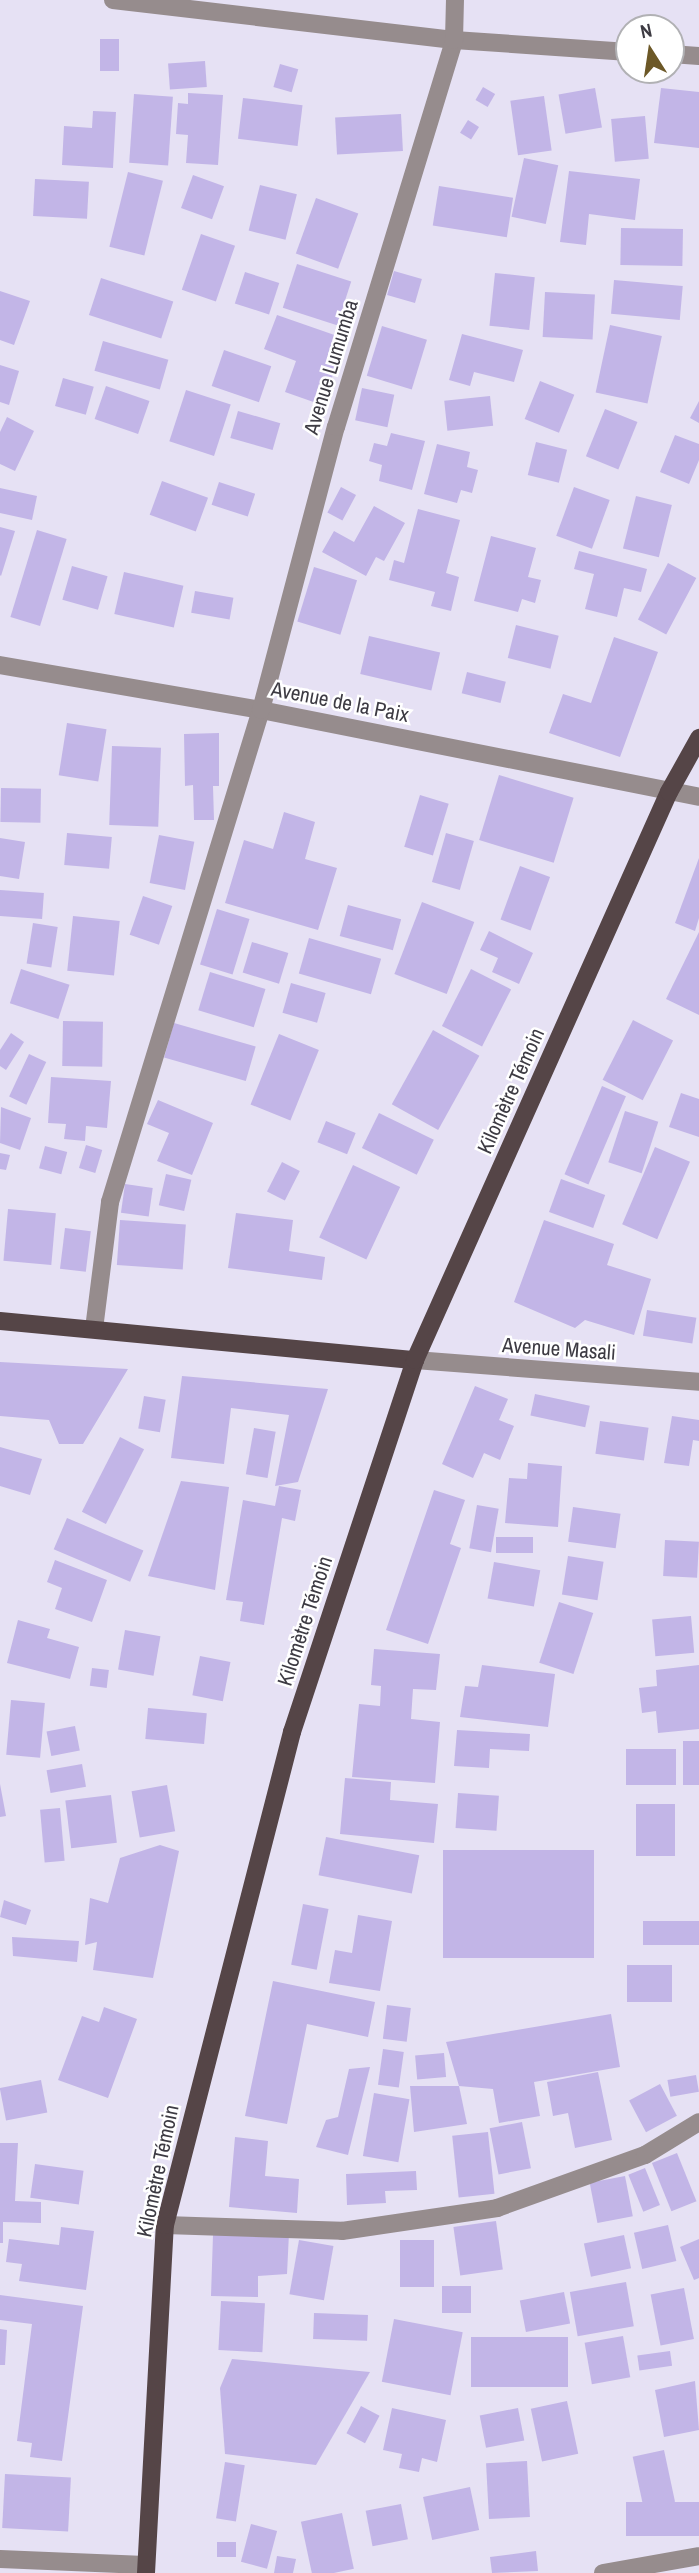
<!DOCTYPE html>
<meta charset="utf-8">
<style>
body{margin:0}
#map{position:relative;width:699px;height:2573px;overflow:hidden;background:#e6e1f4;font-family:"Archivo Narrow",sans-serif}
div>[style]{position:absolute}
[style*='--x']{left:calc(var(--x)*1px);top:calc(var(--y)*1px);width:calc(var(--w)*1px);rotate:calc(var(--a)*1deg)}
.building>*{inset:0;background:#c2b5e7;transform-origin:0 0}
.minor>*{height:18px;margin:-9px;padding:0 9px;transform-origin:9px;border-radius:9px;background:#968c8d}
.major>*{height:18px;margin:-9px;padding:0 9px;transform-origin:9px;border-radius:9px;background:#554547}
span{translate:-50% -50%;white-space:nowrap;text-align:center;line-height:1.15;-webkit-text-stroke:5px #fff;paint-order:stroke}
.street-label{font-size:21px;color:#3d3b43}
.north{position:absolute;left:615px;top:14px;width:70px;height:70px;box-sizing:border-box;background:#fff;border:2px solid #b1b1b4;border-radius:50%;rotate:348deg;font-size:19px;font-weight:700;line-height:28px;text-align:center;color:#3d3b43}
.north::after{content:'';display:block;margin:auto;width:24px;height:32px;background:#6c5827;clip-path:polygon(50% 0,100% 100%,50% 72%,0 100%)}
</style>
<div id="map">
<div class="building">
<div style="left:100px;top:39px;width:19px;height:32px"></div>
<div style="left:205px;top:61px;width:26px;height:37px;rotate:86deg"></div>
<div style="left:280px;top:64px;width:19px;height:24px;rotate:16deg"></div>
<div style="left:483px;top:87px;width:14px;height:15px;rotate:30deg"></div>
<div style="left:595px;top:88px;width:40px;height:37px;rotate:80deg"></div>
<div style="clip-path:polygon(661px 88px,699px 92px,699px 148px,654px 143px)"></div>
<div style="clip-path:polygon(188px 93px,223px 95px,218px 165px,186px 163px,188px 135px,176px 134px,178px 103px,188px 104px)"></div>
<div style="left:134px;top:94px;width:39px;height:69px;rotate:4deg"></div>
<div style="left:544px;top:96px;width:55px;height:34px;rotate:82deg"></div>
<div style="left:243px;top:98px;width:60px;height:41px;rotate:7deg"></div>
<div style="clip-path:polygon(93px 111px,116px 112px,113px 168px,62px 165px,64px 126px,92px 128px)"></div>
<div style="left:401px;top:114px;width:37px;height:66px;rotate:87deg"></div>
<div style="left:645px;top:116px;width:43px;height:34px;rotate:85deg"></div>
<div style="left:468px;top:120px;width:13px;height:15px;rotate:32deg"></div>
<div style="left:524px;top:158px;width:35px;height:60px;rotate:12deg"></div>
<div style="clip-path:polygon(569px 171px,640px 179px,635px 220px,589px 214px,586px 245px,560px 242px)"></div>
<div style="left:128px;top:172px;width:36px;height:77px;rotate:14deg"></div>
<div style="left:193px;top:175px;width:33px;height:35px;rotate:20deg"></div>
<div style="left:35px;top:179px;width:54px;height:37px;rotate:3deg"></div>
<div style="left:260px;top:185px;width:38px;height:47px;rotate:14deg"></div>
<div style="left:439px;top:186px;width:75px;height:40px;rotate:9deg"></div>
<div style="left:316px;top:198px;width:45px;height:59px;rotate:20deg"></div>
<div style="left:621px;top:228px;width:62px;height:37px;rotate:1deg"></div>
<div style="left:201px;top:234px;width:36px;height:59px;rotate:19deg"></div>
<div style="left:297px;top:264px;width:57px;height:46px;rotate:18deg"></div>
<div style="left:394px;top:271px;width:29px;height:25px;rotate:16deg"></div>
<div style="left:245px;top:272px;width:36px;height:33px;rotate:18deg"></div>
<div style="left:495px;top:273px;width:40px;height:53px;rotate:6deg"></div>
<div style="left:101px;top:278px;width:76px;height:39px;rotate:18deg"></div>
<div style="left:614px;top:280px;width:69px;height:34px;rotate:5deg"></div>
<div style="clip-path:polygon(0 291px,30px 301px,14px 345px,0 340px)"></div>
<div style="left:545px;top:292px;width:50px;height:45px;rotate:3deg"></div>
<div style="clip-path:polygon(277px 315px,346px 339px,322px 405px,285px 392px,296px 361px,264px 349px)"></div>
<div style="left:610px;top:325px;width:53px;height:69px;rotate:12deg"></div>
<div style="left:382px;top:326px;width:47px;height:52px;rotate:17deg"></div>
<div style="clip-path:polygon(462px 334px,523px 350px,514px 382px,474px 372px,470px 386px,449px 380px)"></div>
<div style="left:103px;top:341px;width:68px;height:31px;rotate:16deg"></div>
<div style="left:224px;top:350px;width:50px;height:38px;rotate:19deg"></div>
<div style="clip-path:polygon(0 365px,19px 371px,9px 405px,0 402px)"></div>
<div style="left:63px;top:378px;width:32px;height:29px;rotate:16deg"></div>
<div style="left:540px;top:381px;width:37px;height:41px;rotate:22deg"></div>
<div style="left:106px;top:386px;width:46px;height:35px;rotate:19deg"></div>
<div style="left:362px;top:388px;width:33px;height:33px;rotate:12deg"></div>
<div style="left:186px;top:390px;width:47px;height:54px;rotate:18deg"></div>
<div style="left:490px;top:396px;width:30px;height:46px;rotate:84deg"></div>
<div style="clip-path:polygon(699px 401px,699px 423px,690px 418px)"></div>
<div style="left:605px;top:409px;width:35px;height:51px;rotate:22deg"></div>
<div style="left:238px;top:411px;width:44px;height:28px;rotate:16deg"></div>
<div style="clip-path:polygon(7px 417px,34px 431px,15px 471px,0 464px,0 432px)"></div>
<div style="clip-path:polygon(391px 433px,425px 441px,412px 490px,379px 481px,382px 465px,369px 461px,374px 443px,387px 446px)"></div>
<div style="clip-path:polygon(675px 435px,699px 444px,699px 460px,689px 484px,660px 472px)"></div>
<div style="left:536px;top:442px;width:32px;height:34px;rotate:14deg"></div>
<div style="clip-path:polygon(437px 444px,470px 452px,467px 467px,478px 470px,472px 493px,461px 490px,457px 503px,424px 494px)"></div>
<div style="left:162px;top:481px;width:49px;height:36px;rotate:20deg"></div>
<div style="left:219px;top:482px;width:38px;height:24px;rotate:18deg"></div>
<div style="left:341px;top:487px;width:17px;height:29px;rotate:28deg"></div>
<div style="left:574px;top:487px;width:38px;height:52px;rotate:20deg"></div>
<div style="clip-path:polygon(0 488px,37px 496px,32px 520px,0 513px)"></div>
<div style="left:636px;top:496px;width:37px;height:54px;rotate:14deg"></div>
<div style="clip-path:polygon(374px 506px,405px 523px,384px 561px,376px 557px,366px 576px,322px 552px,334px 531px,354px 542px)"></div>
<div style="clip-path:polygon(418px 509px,460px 520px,446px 573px,459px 577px,451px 611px,431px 606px,435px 592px,389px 580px,394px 560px,404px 563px)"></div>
<div style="clip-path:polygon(0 527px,15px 531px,1px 576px,0 575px)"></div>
<div style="left:37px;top:530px;width:31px;height:91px;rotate:17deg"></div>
<div style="clip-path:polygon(491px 536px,536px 548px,528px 577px,541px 580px,535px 603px,522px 599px,518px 612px,474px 601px)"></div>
<div style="clip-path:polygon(579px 551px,647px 569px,641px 592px,624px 588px,617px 617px,585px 609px,594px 574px,574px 569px)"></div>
<div style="left:668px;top:563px;width:32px;height:64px;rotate:28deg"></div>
<div style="left:72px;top:566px;width:37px;height:35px;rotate:16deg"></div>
<div style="left:314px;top:567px;width:45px;height:57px;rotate:17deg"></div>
<div style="left:124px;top:572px;width:61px;height:43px;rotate:13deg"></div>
<div style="left:195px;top:591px;width:39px;height:22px;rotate:10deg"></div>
<div style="left:516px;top:625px;width:44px;height:34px;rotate:14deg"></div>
<div style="left:369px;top:636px;width:73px;height:39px;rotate:13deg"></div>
<div style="clip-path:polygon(614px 637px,658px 652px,620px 757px,549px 733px,563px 694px,591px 703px)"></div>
<div style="left:467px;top:672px;width:40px;height:22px;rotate:14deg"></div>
<div style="left:67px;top:723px;width:40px;height:53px;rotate:9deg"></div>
<div style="clip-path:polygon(219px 733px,219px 786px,213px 786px,214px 820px,194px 820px,193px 785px,185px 786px,184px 734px)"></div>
<div style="left:112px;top:746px;width:49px;height:79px;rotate:2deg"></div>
<div style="left:499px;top:775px;width:78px;height:68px;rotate:17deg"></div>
<div style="left:1px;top:788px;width:40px;height:34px;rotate:1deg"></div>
<div style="left:420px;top:795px;width:30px;height:54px;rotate:17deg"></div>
<div style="clip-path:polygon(284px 812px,315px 822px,305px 859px,337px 868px,318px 930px,225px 903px,244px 840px,273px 849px)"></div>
<div style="left:67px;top:833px;width:45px;height:32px;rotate:5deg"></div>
<div style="left:446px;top:833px;width:29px;height:51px;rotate:16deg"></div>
<div style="left:159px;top:835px;width:36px;height:49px;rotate:11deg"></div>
<div style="clip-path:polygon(0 838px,25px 842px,19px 879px,0 876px)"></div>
<div style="clip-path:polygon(699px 858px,699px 918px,695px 931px,675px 923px)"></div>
<div style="left:520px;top:866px;width:32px;height:57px;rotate:20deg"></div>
<div style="left:0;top:890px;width:44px;height:26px;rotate:4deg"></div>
<div style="left:143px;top:896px;width:31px;height:41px;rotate:19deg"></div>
<div style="left:422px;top:902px;width:56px;height:77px;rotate:21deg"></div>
<div style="left:348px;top:905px;width:55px;height:32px;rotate:15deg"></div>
<div style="left:217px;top:909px;width:34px;height:58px;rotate:17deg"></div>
<div style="left:73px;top:916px;width:47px;height:55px;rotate:6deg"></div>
<div style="left:33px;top:923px;width:25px;height:41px;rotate:9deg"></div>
<div style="clip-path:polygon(489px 931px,533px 953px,519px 984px,492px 972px,498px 958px,480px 950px)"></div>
<div style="clip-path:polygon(699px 932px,699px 1015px,666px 999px)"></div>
<div style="left:309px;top:938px;width:75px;height:37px;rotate:16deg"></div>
<div style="left:252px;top:942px;width:38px;height:32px;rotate:17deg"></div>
<div style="left:21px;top:969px;width:51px;height:36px;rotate:18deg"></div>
<div style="left:471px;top:969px;width:45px;height:64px;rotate:27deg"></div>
<div style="left:210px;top:972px;width:58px;height:40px;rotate:17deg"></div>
<div style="left:291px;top:983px;width:36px;height:31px;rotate:16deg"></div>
<div style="left:633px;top:1020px;width:45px;height:67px;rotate:27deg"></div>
<div style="left:63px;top:1021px;width:40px;height:45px;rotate:1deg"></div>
<div style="left:174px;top:1023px;width:85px;height:36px;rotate:16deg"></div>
<div style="left:433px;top:1030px;width:53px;height:85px;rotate:29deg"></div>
<div style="clip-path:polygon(11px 1033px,24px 1042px,6px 1070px,0 1066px,0 1050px)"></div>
<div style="left:279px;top:1034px;width:43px;height:76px;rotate:22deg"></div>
<div style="left:29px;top:1054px;width:19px;height:47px;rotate:25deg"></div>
<div style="clip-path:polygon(51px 1077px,111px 1081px,107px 1128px,86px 1126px,85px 1141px,64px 1139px,66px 1124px,48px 1123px)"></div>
<div style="left:602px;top:1086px;width:26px;height:96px;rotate:23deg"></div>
<div style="clip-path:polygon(681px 1093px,699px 1099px,699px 1137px,669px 1127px)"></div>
<div style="clip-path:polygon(158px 1100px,213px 1123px,192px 1175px,157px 1161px,169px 1133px,147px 1124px)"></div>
<div style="clip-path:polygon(1px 1107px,31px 1118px,20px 1150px,0 1143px)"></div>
<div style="left:625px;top:1111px;width:35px;height:54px;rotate:18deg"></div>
<div style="left:379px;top:1113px;width:61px;height:39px;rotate:26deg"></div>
<div style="left:326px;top:1121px;width:32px;height:23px;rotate:22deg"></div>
<div style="left:86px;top:1145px;width:17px;height:24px;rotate:17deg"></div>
<div style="left:45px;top:1146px;width:23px;height:23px;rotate:15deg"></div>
<div style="left:655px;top:1147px;width:38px;height:84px;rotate:23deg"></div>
<div style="clip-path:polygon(0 1153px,10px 1155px,6px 1170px,0 1169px)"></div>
<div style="left:282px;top:1162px;width:20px;height:33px;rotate:27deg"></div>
<div style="left:353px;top:1165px;width:52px;height:80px;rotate:25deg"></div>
<div style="left:166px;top:1174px;width:26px;height:32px;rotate:13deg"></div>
<div style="left:561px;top:1179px;width:47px;height:35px;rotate:20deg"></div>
<div style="left:125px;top:1184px;width:28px;height:29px;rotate:8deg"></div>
<div style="left:8px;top:1209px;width:48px;height:52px;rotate:5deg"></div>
<div style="clip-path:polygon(236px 1213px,293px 1220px,289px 1251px,325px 1257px,322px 1280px,228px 1268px)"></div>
<div style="left:120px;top:1220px;width:66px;height:45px;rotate:4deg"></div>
<div style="clip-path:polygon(544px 1220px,614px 1244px,607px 1265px,651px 1279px,634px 1335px,585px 1320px,575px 1328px,514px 1302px)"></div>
<div style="left:65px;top:1228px;width:26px;height:41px;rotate:7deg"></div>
<div style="left:647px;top:1310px;width:50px;height:26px;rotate:9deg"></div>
<div style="clip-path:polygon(0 1362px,128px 1369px,83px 1444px,59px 1444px,49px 1420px,0 1416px)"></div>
<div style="clip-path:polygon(182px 1376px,328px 1389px,298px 1482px,275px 1486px,289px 1415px,231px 1408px,224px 1464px,171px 1458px)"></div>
<div style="clip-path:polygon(475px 1386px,508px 1399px,499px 1420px,514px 1426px,500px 1460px,484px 1453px,473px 1478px,442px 1464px)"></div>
<div style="left:535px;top:1394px;width:56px;height:22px;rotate:12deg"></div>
<div style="left:144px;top:1396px;width:22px;height:33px;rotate:10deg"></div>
<div style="clip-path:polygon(672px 1416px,699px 1420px,699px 1441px,693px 1440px,689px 1466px,664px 1463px)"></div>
<div style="left:600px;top:1421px;width:49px;height:33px;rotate:8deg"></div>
<div style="left:254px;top:1428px;width:22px;height:47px;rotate:10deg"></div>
<div style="left:120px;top:1437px;width:27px;height:84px;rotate:27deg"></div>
<div style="clip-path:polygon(0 1447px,42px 1459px,30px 1495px,0 1486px)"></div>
<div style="clip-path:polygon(528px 1463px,562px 1466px,558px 1527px,505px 1523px,509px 1478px,527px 1479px)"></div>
<div style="clip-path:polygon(181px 1481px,229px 1487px,215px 1590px,148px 1576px)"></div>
<div style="clip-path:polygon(279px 1486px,301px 1490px,295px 1521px,282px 1518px,264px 1625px,240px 1621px,243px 1602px,226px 1600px,243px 1500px,275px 1506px)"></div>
<div style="clip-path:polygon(434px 1490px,465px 1500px,450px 1544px,461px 1548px,428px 1644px,386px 1630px)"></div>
<div style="left:477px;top:1505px;width:22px;height:44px;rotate:10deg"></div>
<div style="left:573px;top:1507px;width:48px;height:35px;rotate:8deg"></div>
<div style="left:67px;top:1518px;width:83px;height:34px;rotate:23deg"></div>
<div style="left:533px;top:1537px;width:16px;height:37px;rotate:90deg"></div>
<div style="left:665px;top:1540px;width:34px;height:36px;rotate:3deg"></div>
<div style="left:568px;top:1556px;width:36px;height:39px;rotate:9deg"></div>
<div style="clip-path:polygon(55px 1560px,107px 1580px,92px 1622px,55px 1609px,62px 1588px,47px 1582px)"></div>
<div style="left:494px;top:1562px;width:47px;height:37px;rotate:10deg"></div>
<div style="left:559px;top:1602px;width:36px;height:64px;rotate:18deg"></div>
<div style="left:691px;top:1616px;width:37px;height:39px;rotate:85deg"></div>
<div style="clip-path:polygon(18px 1620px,50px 1629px,47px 1638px,79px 1647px,70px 1679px,7px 1663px)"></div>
<div style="left:125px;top:1630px;width:36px;height:40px;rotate:10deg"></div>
<div style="clip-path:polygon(374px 1649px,440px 1654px,436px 1690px,413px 1689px,411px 1719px,440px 1722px,435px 1783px,352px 1777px,359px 1704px,380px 1706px,381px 1686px,371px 1685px)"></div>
<div style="left:200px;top:1656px;width:31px;height:40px;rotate:11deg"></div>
<div style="clip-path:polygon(482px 1665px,555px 1674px,548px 1727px,460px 1717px,465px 1686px,478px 1687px)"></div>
<div style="clip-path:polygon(699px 1665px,699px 1729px,658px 1733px,656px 1711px,642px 1713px,639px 1688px,657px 1686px,656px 1670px)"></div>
<div style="left:92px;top:1668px;width:17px;height:18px;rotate:7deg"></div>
<div style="left:11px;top:1700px;width:34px;height:55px;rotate:5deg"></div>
<div style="left:148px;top:1708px;width:59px;height:31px;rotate:5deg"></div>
<div style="left:75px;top:1726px;width:25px;height:29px;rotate:79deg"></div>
<div style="clip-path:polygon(457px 1730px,530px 1734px,529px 1751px,490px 1749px,489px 1768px,454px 1766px)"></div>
<div style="left:683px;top:1741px;width:16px;height:44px"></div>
<div style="left:626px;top:1749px;width:50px;height:36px"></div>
<div style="left:82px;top:1764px;width:23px;height:36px;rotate:80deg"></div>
<div style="clip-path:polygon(345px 1778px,391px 1782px,390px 1800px,438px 1804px,434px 1843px,340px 1834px)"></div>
<div style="clip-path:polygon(0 1784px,6px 1816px,0 1817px)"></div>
<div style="left:167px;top:1785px;width:47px;height:36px;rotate:80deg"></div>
<div style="left:458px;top:1793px;width:41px;height:35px;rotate:4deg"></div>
<div style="left:111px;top:1795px;width:48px;height:46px;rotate:83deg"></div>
<div style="left:636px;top:1804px;width:39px;height:52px"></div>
<div style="left:60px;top:1808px;width:53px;height:20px;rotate:85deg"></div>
<div style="left:326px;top:1837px;width:95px;height:39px;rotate:11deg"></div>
<div style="clip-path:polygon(160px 1845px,179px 1851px,153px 1978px,93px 1970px,97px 1942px,85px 1945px,90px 1898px,108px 1903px,120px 1858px)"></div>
<div style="left:443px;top:1850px;width:151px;height:108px"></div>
<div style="clip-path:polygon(4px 1900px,31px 1910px,26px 1925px,0 1917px)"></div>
<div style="left:303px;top:1904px;width:26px;height:62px;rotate:11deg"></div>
<div style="clip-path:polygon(358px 1915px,392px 1921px,380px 1991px,329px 1983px,335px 1950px,352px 1953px)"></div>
<div style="left:699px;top:1921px;width:24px;height:56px;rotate:90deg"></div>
<div style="clip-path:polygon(12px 1937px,79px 1941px,77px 1962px,13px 1956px)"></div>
<div style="left:627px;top:1965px;width:45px;height:37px"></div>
<div style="clip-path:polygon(273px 1981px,375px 2002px,368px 2037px,307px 2024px,287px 2124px,245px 2116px)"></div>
<div style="left:387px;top:2005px;width:24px;height:34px;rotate:7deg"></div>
<div style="clip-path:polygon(104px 2007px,137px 2019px,108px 2098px,58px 2080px,82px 2016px,99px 2022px)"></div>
<div style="clip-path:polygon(611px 2014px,620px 2067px,534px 2082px,540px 2116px,499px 2123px,493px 2089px,459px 2086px,446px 2042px)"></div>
<div style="left:383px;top:2049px;width:21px;height:36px;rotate:8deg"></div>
<div style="left:444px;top:2053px;width:24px;height:29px;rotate:85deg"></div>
<div style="clip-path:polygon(370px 2067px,348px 2155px,316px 2147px,326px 2120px,338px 2117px,349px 2069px)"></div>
<div style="clip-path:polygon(598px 2072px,612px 2140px,575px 2148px,568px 2113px,553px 2116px,547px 2082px)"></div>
<div style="left:696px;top:2075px;width:17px;height:29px;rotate:80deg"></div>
<div style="left:41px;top:2080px;width:33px;height:42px;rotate:79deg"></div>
<div style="left:660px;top:2084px;width:36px;height:35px;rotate:62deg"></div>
<div style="clip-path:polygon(410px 2086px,459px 2086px,467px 2124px,414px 2132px)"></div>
<div style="left:374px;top:2093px;width:36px;height:64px;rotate:10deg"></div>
<div style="left:522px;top:2122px;width:47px;height:33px;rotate:79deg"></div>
<div style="left:488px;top:2132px;width:62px;height:36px;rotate:84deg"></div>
<div style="clip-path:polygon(235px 2137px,268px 2141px,265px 2176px,299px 2179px,297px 2213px,229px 2207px)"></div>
<div style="clip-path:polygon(0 2143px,18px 2143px,15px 2201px,41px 2202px,41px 2223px,3px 2222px,3px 2243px,0 2243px)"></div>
<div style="left:677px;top:2153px;width:52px;height:27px;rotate:68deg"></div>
<div style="left:35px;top:2164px;width:49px;height:34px;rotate:8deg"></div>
<div style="left:645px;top:2168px;width:40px;height:18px;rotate:68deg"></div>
<div style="clip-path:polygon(416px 2171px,417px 2190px,385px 2191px,386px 2203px,347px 2205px,346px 2174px)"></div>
<div style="left:625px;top:2176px;width:41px;height:36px;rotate:79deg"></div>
<div style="left:496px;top:2221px;width:49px;height:43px;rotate:82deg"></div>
<div style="left:668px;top:2225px;width:37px;height:35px;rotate:77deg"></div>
<div style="clip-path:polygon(61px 2227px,94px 2231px,86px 2290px,19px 2281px,22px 2264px,6px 2262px,9px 2239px,59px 2245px)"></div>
<div style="clip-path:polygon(289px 2233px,287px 2274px,258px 2276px,258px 2297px,211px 2296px,213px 2235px)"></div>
<div style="left:624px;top:2235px;width:34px;height:41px;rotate:78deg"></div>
<div style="clip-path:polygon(699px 2239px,699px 2278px,694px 2280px,680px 2247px)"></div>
<div style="left:299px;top:2240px;width:35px;height:55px;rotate:10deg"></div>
<div style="left:400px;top:2240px;width:34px;height:47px"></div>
<div style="left:626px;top:2282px;width:45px;height:57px;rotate:80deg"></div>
<div style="left:442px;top:2286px;width:29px;height:27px"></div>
<div style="left:684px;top:2288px;width:52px;height:34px;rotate:79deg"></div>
<div style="left:564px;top:2292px;width:32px;height:45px;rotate:79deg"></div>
<div style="clip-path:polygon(0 2295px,83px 2306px,62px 2461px,30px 2457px,32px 2443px,17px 2441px,32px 2324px,0 2320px)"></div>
<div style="left:221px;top:2301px;width:44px;height:49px;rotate:3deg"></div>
<div style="left:314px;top:2313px;width:54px;height:26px;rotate:2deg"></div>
<div style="left:394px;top:2319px;width:70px;height:64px;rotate:11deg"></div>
<div style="clip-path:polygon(0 2329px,7px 2330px,5px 2365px,0 2365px)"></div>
<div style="left:623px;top:2336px;width:42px;height:39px;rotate:80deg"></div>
<div style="left:568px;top:2337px;width:50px;height:97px;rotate:90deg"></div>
<div style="left:670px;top:2351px;width:15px;height:33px;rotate:82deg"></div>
<div style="clip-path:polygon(232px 2359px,370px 2372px,316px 2465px,225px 2454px,220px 2388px)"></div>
<div style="clip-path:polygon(695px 2381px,699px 2430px,664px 2437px,655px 2390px)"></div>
<div style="left:567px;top:2401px;width:54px;height:37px;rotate:78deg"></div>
<div style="left:361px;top:2406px;width:21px;height:31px;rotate:28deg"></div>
<div style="clip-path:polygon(392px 2408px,446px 2420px,437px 2462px,422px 2458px,419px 2472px,399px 2468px,402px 2454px,383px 2450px)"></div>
<div style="left:518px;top:2408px;width:33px;height:39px;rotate:79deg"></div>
<div style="left:664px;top:2450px;width:53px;height:32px;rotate:78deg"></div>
<div style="left:527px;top:2461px;width:56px;height:41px;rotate:87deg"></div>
<div style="left:225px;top:2462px;width:20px;height:57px;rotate:9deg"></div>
<div style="left:5px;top:2474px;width:66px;height:54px;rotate:3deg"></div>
<div style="left:470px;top:2487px;width:44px;height:48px;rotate:78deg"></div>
<div style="left:699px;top:2502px;width:34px;height:73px;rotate:90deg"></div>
<div style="left:401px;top:2504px;width:36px;height:36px;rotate:79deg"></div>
<div style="left:342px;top:2513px;width:57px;height:42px;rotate:78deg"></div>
<div style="left:251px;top:2524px;width:27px;height:39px;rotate:15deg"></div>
<div style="left:236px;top:2542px;width:15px;height:19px;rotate:90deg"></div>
<div style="clip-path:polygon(536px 2551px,538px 2571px,492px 2573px,490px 2557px)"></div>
<div style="clip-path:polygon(277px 2556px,296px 2559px,293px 2573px,274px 2573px)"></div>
</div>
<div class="minor">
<div style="--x:113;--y:0;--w:343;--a:6.7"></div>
<div style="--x:454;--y:40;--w:175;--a:3.9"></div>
<div style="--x:671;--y:54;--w:28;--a:4"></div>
<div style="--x:0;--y:665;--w:265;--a:9.8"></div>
<div style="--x:261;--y:710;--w:447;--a:11.2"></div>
<div style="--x:94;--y:1329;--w:128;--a:-82.8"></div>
<div style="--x:110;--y:1202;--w:515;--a:-72.94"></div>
<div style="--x:261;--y:710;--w:293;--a:-75.2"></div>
<div style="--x:336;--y:427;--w:405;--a:-73"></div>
<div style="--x:454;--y:40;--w:40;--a:-88.6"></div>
<div style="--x:415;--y:1360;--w:285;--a:4.4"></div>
<div style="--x:165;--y:2225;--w:177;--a:1.9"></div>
<div style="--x:342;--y:2231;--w:157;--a:-8.4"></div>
<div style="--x:497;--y:2208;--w:157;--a:-19.7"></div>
<div style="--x:645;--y:2155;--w:63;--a:-31.4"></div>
<div style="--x:0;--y:2559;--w:145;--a:2.4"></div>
<div style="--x:603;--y:2573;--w:97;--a:-10"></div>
</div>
<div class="major">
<div style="--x:0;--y:1321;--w:417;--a:5.4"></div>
<div style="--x:146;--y:2573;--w:349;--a:-86.9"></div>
<div style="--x:165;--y:2225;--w:509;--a:-75.55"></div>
<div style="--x:292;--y:1732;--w:392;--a:-71.7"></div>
<div style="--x:415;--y:1360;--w:622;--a:-65.91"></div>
<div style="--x:669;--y:792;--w:62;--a:-60.9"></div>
</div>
<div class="street-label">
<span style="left:331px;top:367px;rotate:-73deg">Avenue Lumumba</span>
<span style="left:340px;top:702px;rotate:11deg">Avenue de la Paix</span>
<span style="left:511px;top:1091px;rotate:-66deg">Kilomètre Témoin</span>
<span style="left:559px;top:1349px;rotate:4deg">Avenue Masali</span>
<span style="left:305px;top:1621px;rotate:-72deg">Kilomètre Témoin</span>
<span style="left:158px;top:2171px;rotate:-78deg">Kilomètre Témoin</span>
</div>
<div class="north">N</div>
</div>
